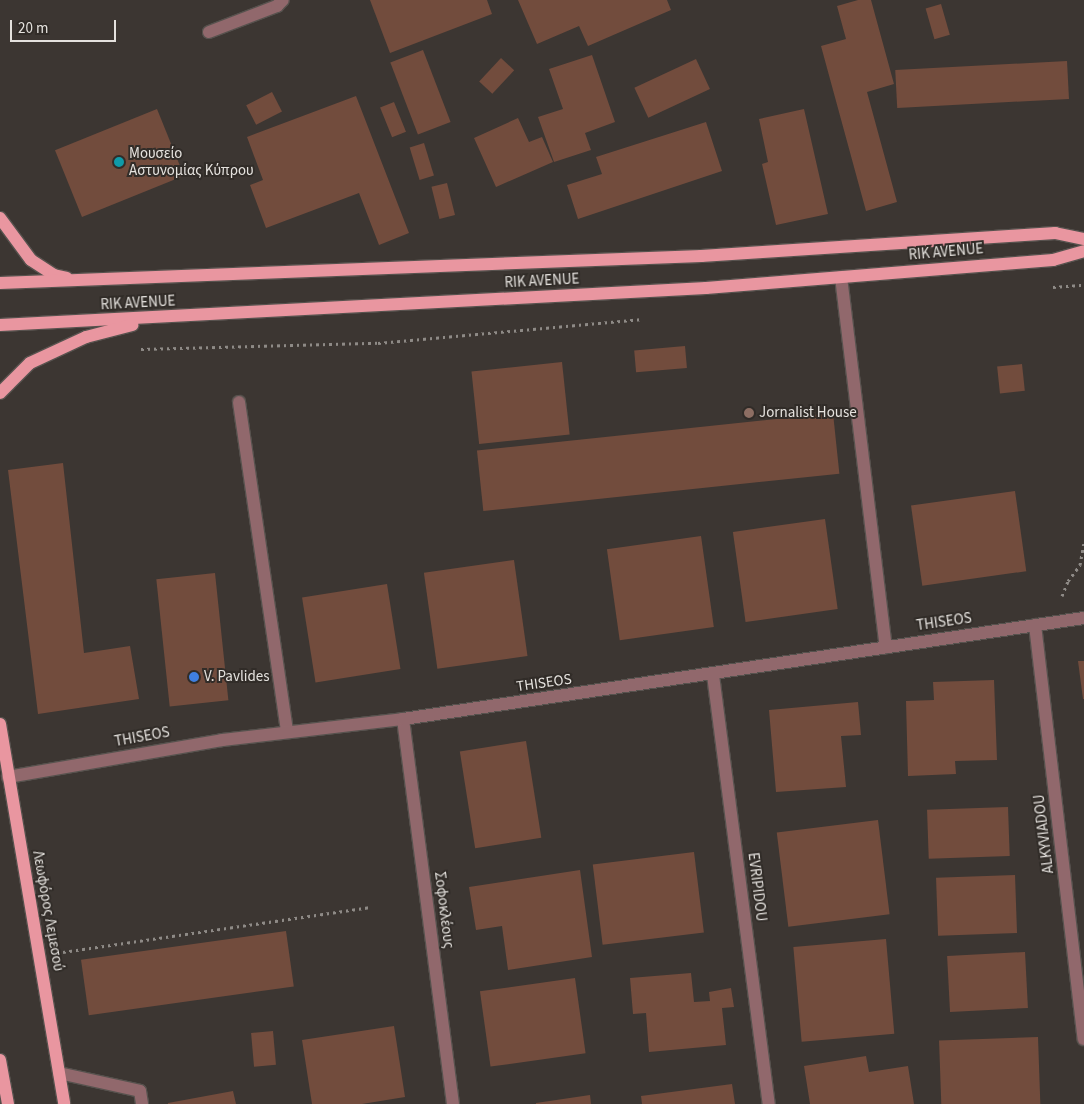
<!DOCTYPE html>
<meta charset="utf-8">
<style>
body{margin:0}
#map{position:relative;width:1084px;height:1104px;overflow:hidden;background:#3c3632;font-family:"Source Sans 3",sans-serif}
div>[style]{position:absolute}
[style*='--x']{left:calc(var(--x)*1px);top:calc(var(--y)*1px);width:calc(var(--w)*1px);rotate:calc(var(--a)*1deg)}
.building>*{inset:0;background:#724c3d;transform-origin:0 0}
.path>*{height:3px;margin-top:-1.5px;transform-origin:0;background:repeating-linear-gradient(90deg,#8e8a86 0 2.5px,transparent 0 6.5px)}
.roads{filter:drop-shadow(1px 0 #57524e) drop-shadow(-1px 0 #57524e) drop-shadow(0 1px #57524e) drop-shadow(0 -1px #57524e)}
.minor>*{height:12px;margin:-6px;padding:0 6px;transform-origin:6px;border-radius:6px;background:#91686c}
.major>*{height:12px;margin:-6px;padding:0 6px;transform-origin:6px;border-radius:6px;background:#e996a0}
.dots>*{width:14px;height:14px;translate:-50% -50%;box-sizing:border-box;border:2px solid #312c28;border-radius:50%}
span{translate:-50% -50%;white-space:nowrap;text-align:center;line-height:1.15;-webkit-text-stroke:4px #312c28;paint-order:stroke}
.poi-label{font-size:15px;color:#e5e2de}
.left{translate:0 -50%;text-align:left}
.street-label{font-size:15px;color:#e5e2de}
.scale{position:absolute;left:10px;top:20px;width:106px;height:22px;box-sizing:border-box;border:2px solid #e5e2de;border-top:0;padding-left:6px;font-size:15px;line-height:18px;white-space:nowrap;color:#e5e2de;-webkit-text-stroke:4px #312c28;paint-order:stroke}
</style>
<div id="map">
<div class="building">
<div style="clip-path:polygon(370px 0,487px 0,492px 14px,390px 53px)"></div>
<div style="clip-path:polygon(518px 0,667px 0,671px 10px,588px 46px,579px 26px,537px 44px)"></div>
<div style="clip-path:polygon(858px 0,871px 0,894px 84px,867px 92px,897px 202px,866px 211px,821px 46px,846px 39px,837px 6px)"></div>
<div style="left:941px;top:4px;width:32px;height:16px;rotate:74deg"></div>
<div style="left:423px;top:50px;width:77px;height:35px;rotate:69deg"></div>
<div style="clip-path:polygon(592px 55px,615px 122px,585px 133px,591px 150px,554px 162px,538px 117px,563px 109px,549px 69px)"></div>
<div style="left:501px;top:58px;width:18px;height:32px;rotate:43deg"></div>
<div style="left:696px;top:59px;width:33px;height:68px;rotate:65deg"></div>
<div style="left:1067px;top:61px;width:38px;height:172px;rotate:87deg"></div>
<div style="left:272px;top:92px;width:22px;height:29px;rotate:63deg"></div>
<div style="clip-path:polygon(356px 96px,409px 233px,379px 245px,359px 193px,266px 228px,250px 185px,263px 180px,247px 137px)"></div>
<div style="left:394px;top:102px;width:32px;height:15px;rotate:68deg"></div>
<div style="left:157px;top:109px;width:72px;height:110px;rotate:68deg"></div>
<div style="clip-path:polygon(804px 109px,828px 214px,776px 225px,762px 164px,768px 162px,759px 119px)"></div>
<div style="clip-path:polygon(518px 118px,529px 142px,542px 137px,553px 162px,496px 187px,474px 138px)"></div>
<div style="clip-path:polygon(706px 122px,722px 171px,578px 219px,567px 185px,602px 174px,596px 157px)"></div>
<div style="left:424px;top:143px;width:34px;height:15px;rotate:73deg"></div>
<div style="left:447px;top:183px;width:33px;height:16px;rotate:76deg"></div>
<div style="left:685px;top:346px;width:22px;height:51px;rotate:85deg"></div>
<div style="left:562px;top:362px;width:73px;height:91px;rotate:84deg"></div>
<div style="left:1022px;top:364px;width:27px;height:25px;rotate:84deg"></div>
<div style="left:833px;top:413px;width:61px;height:358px;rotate:84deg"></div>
<div style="clip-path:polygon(63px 463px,84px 653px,130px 646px,139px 699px,38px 714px,8px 470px)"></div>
<div style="left:1015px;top:491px;width:81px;height:105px;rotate:82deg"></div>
<div style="left:825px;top:519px;width:91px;height:93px;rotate:82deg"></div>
<div style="left:701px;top:536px;width:92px;height:95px;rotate:82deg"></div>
<div style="left:514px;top:560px;width:97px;height:91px;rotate:82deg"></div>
<div style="left:215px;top:573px;width:128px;height:59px;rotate:84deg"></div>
<div style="left:387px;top:584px;width:86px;height:86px;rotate:81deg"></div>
<div style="clip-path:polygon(1078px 661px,1084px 661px,1084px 699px,1083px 699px)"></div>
<div style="clip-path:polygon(994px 680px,997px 760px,955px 761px,956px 774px,908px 776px,906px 701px,934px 700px,933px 682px)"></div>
<div style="clip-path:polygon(858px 702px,861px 735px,841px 736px,846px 787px,776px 792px,769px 710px)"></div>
<div style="left:526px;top:741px;width:98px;height:67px;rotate:81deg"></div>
<div style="left:1008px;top:807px;width:49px;height:81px;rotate:88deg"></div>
<div style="left:878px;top:820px;width:95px;height:102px;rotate:83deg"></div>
<div style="left:694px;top:852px;width:81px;height:102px;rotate:83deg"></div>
<div style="clip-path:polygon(580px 870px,592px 957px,508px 970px,502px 926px,476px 930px,469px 887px)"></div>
<div style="left:1015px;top:875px;width:58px;height:79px;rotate:88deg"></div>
<div style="left:286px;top:931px;width:56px;height:207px;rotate:82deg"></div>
<div style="left:886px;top:939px;width:95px;height:93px;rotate:85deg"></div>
<div style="left:1025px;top:952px;width:56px;height:78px;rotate:87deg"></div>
<div style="clip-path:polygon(691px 973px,694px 1002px,710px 1001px,709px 992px,731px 988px,734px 1007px,722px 1008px,726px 1045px,649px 1052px,646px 1013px,633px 1014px,630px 978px)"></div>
<div style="left:575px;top:978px;width:76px;height:96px;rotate:82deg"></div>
<div style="clip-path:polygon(394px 1026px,405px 1097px,362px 1104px,312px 1104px,302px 1040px)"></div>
<div style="left:273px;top:1031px;width:34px;height:22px;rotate:85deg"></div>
<div style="left:1038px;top:1037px;width:67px;height:99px;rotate:88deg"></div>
<div style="clip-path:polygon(866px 1056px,869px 1072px,908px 1066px,914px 1104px,810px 1104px,804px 1066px)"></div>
<div style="clip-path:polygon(732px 1084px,735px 1104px,642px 1104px,641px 1096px)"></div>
<div style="clip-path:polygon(233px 1091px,236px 1104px,168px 1104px,168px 1103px)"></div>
<div style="clip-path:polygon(590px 1095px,591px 1104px,536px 1104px,536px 1103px)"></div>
</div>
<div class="path">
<div style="--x:1053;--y:287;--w:31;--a:-4"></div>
<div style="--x:141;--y:349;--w:237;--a:-1.5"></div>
<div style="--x:378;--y:343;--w:266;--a:-5.2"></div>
<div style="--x:1062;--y:596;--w:16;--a:-68"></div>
<div style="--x:1068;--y:581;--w:20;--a:-53"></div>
<div style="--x:1080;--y:565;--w:22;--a:-80"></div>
<div style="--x:63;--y:952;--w:311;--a:-8.3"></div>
</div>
<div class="roads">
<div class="minor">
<div style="--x:209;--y:32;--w:73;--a:-20.9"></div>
<div style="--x:277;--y:6;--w:8;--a:-45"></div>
<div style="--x:841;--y:277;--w:373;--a:83.1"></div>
<div style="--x:239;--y:402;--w:333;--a:81.7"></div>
<div style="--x:1035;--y:625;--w:417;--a:83.3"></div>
<div style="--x:713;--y:675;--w:433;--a:82.6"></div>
<div style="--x:403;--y:719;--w:388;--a:82.6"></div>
<div style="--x:8;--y:777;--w:217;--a:-9.8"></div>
<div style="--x:222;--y:740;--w:182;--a:-6.6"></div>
<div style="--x:403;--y:719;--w:688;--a:-8.44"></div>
<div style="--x:59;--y:1073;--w:83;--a:12.5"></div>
<div style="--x:140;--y:1091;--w:13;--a:81"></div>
</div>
<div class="major">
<div style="--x:0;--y:218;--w:52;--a:53.6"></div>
<div style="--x:31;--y:260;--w:27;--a:33"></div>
<div style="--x:54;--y:275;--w:13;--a:13"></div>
<div style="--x:0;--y:283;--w:702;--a:-2.21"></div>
<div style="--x:701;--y:256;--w:355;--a:-3.7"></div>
<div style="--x:1055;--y:233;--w:30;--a:12"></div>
<div style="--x:0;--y:325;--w:707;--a:-3"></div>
<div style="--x:706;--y:288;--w:348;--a:-4.6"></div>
<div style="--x:1053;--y:260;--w:32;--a:-16"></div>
<div style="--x:0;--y:393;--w:42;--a:-45"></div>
<div style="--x:30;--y:363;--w:62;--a:-24.9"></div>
<div style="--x:86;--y:337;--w:48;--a:-14.6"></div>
<div style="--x:0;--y:724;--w:385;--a:80.4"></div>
<div style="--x:0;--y:1060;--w:45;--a:79.7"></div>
</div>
</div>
<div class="dots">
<div style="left:119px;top:162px;background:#0f9aa8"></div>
<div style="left:749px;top:413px;background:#8d6e63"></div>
<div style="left:194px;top:677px;background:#3f7fe0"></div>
</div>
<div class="poi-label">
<span class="left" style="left:129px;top:162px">Μουσείο<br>Αστυνομίας Κύπρου</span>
<span class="left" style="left:759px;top:413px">Jornalist House</span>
<span class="left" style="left:204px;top:677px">V. Pavlides</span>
</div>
<div class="street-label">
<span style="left:946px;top:252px;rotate:-5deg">RIK AVENUE</span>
<span style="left:542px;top:281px;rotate:-3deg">RIK AVENUE</span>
<span style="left:138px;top:303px;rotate:-3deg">RIK AVENUE</span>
<span style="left:944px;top:622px;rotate:-8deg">THISEOS</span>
<span style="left:544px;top:683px;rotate:-8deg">THISEOS</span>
<span style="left:142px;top:737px;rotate:-10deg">THISEOS</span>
<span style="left:1044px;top:834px;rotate:-97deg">ALKYVIADOU</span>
<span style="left:757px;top:887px;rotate:83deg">EVRIPIDOU</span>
<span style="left:444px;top:910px;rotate:83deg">Σοφοκλέους</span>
<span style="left:48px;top:911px;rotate:80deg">Λεωφόρος Λεμεσού</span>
</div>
<div class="scale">20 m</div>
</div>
